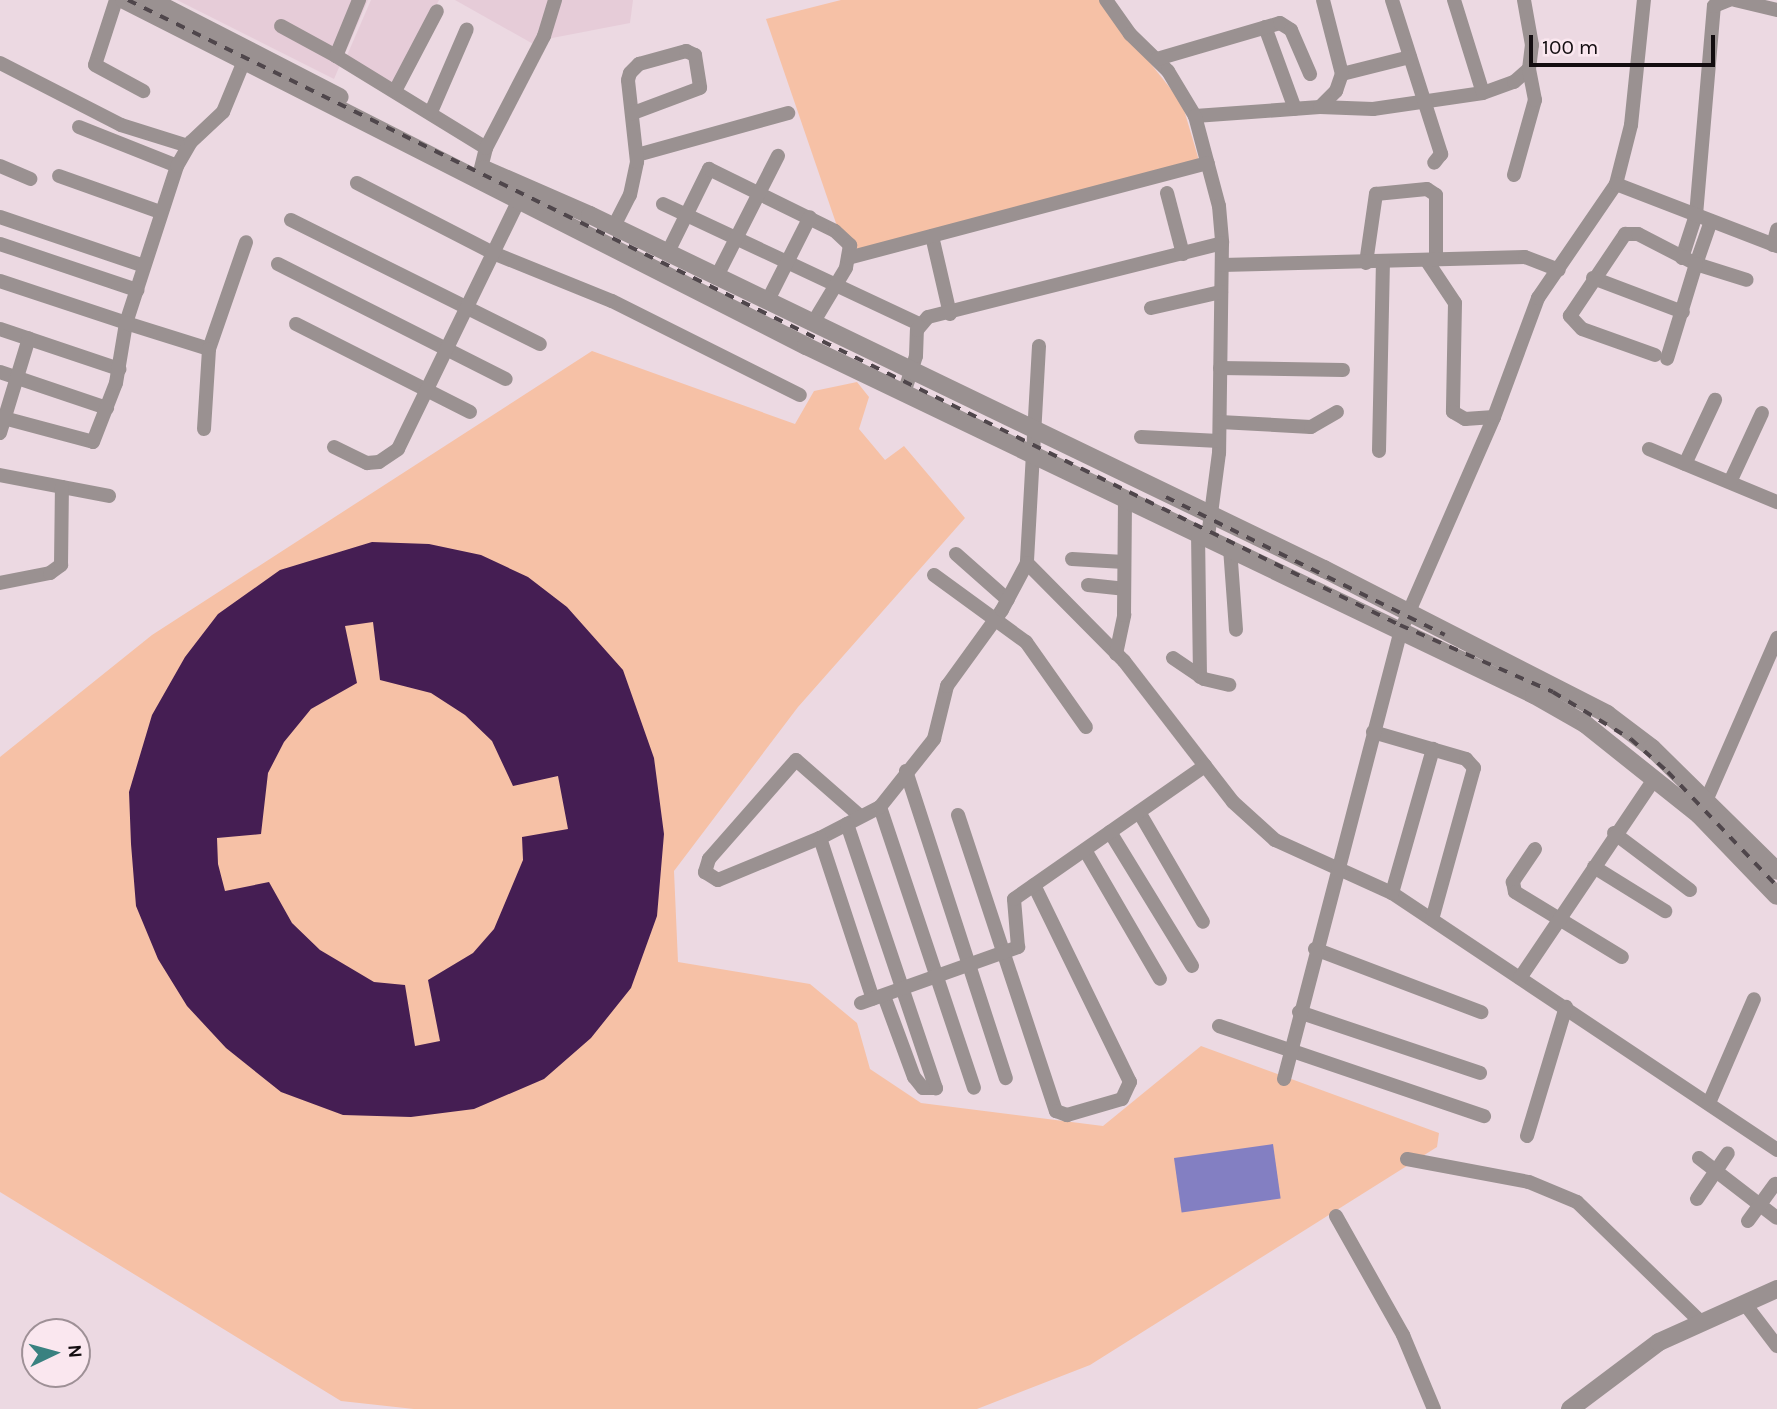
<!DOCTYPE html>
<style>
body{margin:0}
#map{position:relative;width:1777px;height:1409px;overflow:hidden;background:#ecd9e2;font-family:Karla,sans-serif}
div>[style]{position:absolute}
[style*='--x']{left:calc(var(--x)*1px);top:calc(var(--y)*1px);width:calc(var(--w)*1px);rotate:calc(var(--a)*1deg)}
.built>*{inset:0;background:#e6ccd8}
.green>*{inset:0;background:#f6c1a6}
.water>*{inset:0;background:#837fc2;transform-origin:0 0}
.building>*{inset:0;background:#451e53}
.minor>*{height:14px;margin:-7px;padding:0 7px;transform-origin:7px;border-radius:7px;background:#9a9191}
.tertiary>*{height:18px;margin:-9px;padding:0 9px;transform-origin:9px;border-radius:9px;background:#9a9191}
.rail>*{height:3.5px;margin-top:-1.75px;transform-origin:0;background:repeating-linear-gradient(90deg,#4f464b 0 9px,transparent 0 18px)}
span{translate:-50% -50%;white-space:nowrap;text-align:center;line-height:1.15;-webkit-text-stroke:7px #fae7ef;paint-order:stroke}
.north{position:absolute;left:21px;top:1318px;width:70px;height:70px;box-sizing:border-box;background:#fae7ef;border:2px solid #9e9096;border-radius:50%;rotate:85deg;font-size:19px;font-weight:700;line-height:28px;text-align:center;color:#130d10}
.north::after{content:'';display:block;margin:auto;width:24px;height:32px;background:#398180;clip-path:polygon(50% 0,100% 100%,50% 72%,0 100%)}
.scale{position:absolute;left:1529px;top:35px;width:186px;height:32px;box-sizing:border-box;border:4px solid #130d10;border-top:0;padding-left:9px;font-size:21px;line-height:24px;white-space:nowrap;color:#130d10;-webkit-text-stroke:5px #fae7ef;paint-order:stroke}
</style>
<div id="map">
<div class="built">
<div style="clip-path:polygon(177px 0,368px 0,334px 79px)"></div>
<div style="clip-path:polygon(371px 0,439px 0,394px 87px,345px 60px)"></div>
<div style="clip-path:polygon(455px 0,551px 0,535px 45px)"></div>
<div style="clip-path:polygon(559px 0,633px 0,630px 23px,547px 39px)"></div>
</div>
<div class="green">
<div style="clip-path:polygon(841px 0,1100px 0,1182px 103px,1200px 164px,857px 260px,838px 229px,766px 19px)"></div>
<div style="clip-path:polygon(592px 351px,795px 424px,814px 391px,857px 382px,869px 397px,859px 429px,885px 460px,904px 446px,965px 518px,798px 707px,674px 871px,678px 962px,810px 984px,857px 1023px,870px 1069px,921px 1103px,1103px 1126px,1201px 1046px,1439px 1133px,1437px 1147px,1090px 1365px,977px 1409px,414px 1409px,341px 1401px,0 1192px,0 757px,152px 635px)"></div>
</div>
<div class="water">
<div style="left:1273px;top:1144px;width:55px;height:100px;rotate:82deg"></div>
</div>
<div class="building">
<div style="clip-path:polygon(evenodd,372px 542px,429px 544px,481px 555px,528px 577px,567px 607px,623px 670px,654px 758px,664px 834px,657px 916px,631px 988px,591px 1038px,544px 1079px,474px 1109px,411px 1117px,343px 1115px,281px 1092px,226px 1048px,187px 1006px,158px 959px,136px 906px,131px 844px,129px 792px,152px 715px,185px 657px,218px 614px,280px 570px,372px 542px,373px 622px,380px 680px,431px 693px,465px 715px,492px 741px,513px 786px,558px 776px,568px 829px,522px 837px,523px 860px,494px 929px,473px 953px,428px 980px,440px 1041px,415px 1046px,405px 985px,374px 982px,320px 950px,292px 923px,269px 882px,225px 891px,218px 864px,217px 838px,261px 834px,268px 773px,284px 742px,311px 709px,357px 683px,345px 626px,373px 622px)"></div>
</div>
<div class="minor">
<div style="--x:116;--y:0;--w:68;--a:107.9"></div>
<div style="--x:95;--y:65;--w:55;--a:28.4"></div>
<div style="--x:1106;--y:0;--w:42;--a:54.8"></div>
<div style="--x:1130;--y:34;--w:53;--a:44.2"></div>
<div style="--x:1168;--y:71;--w:52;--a:59"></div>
<div style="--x:1195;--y:116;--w:125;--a:-4.1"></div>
<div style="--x:1320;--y:107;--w:53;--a:2.2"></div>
<div style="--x:1373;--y:109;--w:111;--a:-8.3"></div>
<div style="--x:1483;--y:93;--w:33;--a:-20"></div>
<div style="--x:1514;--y:82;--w:20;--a:-41"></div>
<div style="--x:1529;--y:69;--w:24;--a:-83"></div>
<div style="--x:1532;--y:45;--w:46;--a:-100.1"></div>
<div style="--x:1392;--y:0;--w:162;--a:72.3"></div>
<div style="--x:1441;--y:154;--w:11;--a:128"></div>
<div style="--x:1454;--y:0;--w:97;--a:72.7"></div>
<div style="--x:1735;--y:0;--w:43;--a:13.4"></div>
<div style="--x:281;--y:26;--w:63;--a:28.6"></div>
<div style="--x:336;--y:56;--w:61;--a:-67.7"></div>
<div style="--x:1265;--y:27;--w:87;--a:69.9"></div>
<div style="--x:336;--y:56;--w:176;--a:31.5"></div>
<div style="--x:486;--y:148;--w:32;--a:104"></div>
<div style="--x:1157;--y:59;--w:128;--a:-16.3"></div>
<div style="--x:1280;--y:23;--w:13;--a:32"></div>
<div style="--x:1291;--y:30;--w:48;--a:66.6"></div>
<div style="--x:0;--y:63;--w:136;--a:27.1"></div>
<div style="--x:121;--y:125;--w:70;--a:17.4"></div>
<div style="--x:1342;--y:74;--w:70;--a:-14"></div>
<div style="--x:395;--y:91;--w:90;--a:-62.3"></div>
<div style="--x:1320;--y:107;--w:23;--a:-45"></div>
<div style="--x:1336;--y:91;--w:18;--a:-71"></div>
<div style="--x:1342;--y:74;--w:76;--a:-104.4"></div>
<div style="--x:431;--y:112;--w:90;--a:-66.6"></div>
<div style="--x:1195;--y:116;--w:93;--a:75.1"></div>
<div style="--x:1219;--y:206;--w:37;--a:85"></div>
<div style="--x:1222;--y:243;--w:210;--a:90.8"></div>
<div style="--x:1219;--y:453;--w:85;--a:97.5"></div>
<div style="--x:79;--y:127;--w:105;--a:21.7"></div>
<div style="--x:486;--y:148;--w:126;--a:-62.6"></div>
<div style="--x:544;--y:36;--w:38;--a:-73"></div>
<div style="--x:637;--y:155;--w:157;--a:-15.5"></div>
<div style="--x:0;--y:166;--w:33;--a:23"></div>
<div style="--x:1514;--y:175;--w:78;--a:-74.4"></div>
<div style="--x:1535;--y:100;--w:32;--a:-101"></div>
<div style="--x:59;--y:176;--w:107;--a:19.6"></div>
<div style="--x:357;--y:183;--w:153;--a:27.2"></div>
<div style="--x:493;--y:253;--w:128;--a:22"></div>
<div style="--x:612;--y:301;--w:210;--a:26.6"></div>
<div style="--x:1616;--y:184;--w:61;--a:-75.7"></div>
<div style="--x:1631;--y:125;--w:126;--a:-84.1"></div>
<div style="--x:1167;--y:193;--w:63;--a:75.3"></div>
<div style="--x:663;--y:204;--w:283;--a:25.1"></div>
<div style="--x:0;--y:217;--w:152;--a:18.8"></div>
<div style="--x:291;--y:220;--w:278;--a:26.5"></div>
<div style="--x:1711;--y:221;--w:46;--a:109.2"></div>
<div style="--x:1696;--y:264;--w:53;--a:17.4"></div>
<div style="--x:614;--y:226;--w:35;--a:-63"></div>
<div style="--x:630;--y:195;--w:34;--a:-78"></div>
<div style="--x:637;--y:162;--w:82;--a:-96.3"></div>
<div style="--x:628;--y:80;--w:7;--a:-74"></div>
<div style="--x:630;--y:73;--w:13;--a:-45"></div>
<div style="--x:639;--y:64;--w:49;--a:-15.5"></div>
<div style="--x:686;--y:51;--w:10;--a:24"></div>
<div style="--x:695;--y:55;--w:33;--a:81"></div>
<div style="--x:700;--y:88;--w:72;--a:159.5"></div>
<div style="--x:932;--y:236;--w:80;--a:77"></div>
<div style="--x:0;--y:244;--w:145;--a:18.6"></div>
<div style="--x:1773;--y:245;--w:16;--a:-75"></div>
<div style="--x:667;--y:254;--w:95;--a:-63.7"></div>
<div style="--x:709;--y:169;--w:140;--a:26.2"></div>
<div style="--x:835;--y:231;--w:21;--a:43"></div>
<div style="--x:850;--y:245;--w:23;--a:100"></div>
<div style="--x:846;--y:268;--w:64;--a:121"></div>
<div style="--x:848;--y:258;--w:372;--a:-14.8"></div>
<div style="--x:1682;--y:258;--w:45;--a:-72"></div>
<div style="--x:1696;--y:215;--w:210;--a:-85.1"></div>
<div style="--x:1714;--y:6;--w:16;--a:-22"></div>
<div style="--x:1427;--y:261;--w:50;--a:56.3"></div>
<div style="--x:1455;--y:303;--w:109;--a:91.1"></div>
<div style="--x:1453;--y:412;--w:14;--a:30"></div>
<div style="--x:1465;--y:419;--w:29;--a:-4"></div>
<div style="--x:1366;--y:263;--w:70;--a:-81.8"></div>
<div style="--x:1376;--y:194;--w:51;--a:-5.6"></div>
<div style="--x:1427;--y:189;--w:11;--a:34"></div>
<div style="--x:1436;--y:195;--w:65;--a:90"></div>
<div style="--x:278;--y:264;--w:255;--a:26.8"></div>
<div style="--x:1222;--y:265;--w:303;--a:-1.5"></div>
<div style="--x:1525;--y:257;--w:36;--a:21"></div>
<div style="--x:716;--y:278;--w:137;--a:-63.1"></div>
<div style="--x:1593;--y:278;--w:96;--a:20.7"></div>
<div style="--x:0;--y:281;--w:133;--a:18.4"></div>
<div style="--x:126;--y:323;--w:165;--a:-72"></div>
<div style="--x:177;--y:166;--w:28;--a:-60"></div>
<div style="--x:191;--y:142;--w:44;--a:-43.2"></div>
<div style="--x:223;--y:112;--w:55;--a:-67.6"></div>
<div style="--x:767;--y:302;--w:95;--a:-63.2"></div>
<div style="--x:1151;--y:308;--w:72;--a:-12.9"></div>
<div style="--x:296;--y:324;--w:195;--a:26.8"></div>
<div style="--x:0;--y:329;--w:126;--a:18.6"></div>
<div style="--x:1039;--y:346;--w:217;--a:93.2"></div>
<div style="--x:1027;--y:563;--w:138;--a:45.3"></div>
<div style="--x:1124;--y:661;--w:178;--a:52.3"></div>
<div style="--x:1233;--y:802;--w:57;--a:42.1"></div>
<div style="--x:1275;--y:840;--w:128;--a:24.4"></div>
<div style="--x:1392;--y:893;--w:463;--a:33.7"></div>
<div style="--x:1655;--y:355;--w:77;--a:-160.4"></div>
<div style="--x:1582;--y:329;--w:18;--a:-133"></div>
<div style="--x:1570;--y:316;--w:99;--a:-56.1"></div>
<div style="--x:1625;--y:234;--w:13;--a:0"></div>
<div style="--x:1638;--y:234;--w:65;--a:27.3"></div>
<div style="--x:1696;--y:264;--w:99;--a:107"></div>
<div style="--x:1220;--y:368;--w:123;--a:0.9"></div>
<div style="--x:0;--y:372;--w:113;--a:18.6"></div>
<div style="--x:904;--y:393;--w:39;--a:-72"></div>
<div style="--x:916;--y:356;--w:26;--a:-88"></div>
<div style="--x:917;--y:330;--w:17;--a:-50"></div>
<div style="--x:928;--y:317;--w:303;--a:-14.1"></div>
<div style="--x:0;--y:417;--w:96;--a:15"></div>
<div style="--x:93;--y:442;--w:63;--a:-68.7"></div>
<div style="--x:116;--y:383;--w:61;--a:-80.5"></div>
<div style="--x:126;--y:323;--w:87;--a:17.4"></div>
<div style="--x:209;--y:349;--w:113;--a:-70.9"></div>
<div style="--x:1220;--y:422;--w:91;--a:3.1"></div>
<div style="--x:1311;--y:427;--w:30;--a:-30"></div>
<div style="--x:204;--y:429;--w:80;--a:-86.4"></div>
<div style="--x:0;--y:433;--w:99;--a:-73"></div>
<div style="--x:1141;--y:437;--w:78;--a:2.9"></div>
<div style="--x:334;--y:447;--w:37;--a:26"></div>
<div style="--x:367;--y:463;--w:12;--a:-5"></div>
<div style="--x:379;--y:462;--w:23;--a:-34"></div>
<div style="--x:398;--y:449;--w:287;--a:-64.1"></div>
<div style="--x:1649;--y:449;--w:139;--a:22.5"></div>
<div style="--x:1379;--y:451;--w:189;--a:-88.8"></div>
<div style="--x:1685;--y:464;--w:71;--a:-64.9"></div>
<div style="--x:0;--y:475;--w:111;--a:10.9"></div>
<div style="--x:1730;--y:482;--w:76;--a:-65.1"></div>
<div style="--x:1198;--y:533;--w:144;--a:89.2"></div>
<div style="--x:1230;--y:548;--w:82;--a:85.8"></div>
<div style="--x:956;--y:554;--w:69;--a:41.5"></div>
<div style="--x:1072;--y:559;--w:52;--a:3.3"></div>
<div style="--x:934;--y:575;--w:114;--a:36.1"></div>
<div style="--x:1026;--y:642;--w:104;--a:54.8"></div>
<div style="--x:0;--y:583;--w:51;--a:-11.3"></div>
<div style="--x:50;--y:573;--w:14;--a:-36"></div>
<div style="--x:61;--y:565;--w:78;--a:-89.3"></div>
<div style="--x:1088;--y:585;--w:36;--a:6"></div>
<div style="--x:1116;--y:654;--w:40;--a:-78"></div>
<div style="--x:1124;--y:615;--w:117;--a:-89.5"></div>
<div style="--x:1173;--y:658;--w:37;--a:34"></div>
<div style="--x:1204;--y:679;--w:26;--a:13"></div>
<div style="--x:1373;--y:732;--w:97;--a:16.2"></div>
<div style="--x:1466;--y:759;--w:12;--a:48"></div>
<div style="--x:1474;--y:768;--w:157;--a:105.5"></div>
<div style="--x:906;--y:771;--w:323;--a:72"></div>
<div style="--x:880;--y:807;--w:296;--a:71.5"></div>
<div style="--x:1702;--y:810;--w:188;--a:-66.4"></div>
<div style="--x:1139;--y:812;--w:127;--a:59.8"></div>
<div style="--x:958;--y:815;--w:312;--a:71.7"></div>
<div style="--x:1056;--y:1111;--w:12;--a:20"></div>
<div style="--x:1067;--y:1115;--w:57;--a:-16.2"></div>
<div style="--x:1122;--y:1099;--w:19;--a:-65"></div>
<div style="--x:1130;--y:1082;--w:219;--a:-116"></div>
<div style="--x:860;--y:816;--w:85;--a:-138.8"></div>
<div style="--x:796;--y:760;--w:132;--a:131.3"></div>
<div style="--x:709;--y:859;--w:14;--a:107"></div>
<div style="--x:705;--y:872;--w:15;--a:32"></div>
<div style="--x:718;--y:880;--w:110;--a:-22.4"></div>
<div style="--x:820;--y:838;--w:68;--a:-27.3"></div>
<div style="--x:880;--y:807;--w:87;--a:-51.5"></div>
<div style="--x:934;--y:739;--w:55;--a:-76.2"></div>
<div style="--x:947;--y:686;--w:94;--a:-54.1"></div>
<div style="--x:1002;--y:610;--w:53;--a:-62"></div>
<div style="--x:847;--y:824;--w:279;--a:71.4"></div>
<div style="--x:936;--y:1088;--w:13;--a:180"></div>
<div style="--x:923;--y:1088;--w:14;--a:-129"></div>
<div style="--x:914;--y:1077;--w:86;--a:-110.3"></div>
<div style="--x:1110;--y:832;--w:157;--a:58.5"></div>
<div style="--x:1614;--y:833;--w:95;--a:36.9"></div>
<div style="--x:820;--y:838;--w:169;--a:71.8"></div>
<div style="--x:1535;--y:849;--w:40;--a:124"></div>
<div style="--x:1513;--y:882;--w:10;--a:79"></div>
<div style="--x:1515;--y:892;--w:125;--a:31.3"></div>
<div style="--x:1085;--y:850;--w:149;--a:59.8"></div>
<div style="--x:1594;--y:867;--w:84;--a:31.8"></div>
<div style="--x:1392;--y:893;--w:150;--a:-74.1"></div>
<div style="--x:1315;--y:949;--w:178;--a:20.8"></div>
<div style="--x:1520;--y:978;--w:240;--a:-56"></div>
<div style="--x:861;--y:1003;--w:167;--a:-19.6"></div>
<div style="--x:1018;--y:947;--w:48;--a:-94.8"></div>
<div style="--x:1014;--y:899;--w:233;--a:-34.9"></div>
<div style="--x:1299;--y:1012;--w:191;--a:18.6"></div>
<div style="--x:1219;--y:1026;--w:280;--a:18.8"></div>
<div style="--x:1284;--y:1079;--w:464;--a:-75.4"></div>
<div style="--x:1401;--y:630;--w:232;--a:-66.4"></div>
<div style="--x:1494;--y:417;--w:127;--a:-69.7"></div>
<div style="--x:1538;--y:298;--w:138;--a:-55.6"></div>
<div style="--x:1616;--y:184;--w:173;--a:21.1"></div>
<div style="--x:1709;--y:1103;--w:113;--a:-66.6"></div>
<div style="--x:1527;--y:1136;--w:135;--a:-73.2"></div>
<div style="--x:1699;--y:1158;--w:98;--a:37.6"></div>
<div style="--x:1407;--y:1159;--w:124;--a:10.7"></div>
<div style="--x:1529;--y:1182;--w:52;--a:22.6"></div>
<div style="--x:1577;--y:1202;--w:173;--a:44.1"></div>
<div style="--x:1697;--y:1199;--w:55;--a:-56"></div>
<div style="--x:1336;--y:1216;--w:137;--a:60.6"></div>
<div style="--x:1403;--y:1335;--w:80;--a:67.3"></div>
<div style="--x:1748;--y:1221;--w:46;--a:-53.9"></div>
<div style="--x:1745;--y:1304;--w:53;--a:52.7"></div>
</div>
<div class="tertiary">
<div style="--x:124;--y:0;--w:765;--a:26.9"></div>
<div style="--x:806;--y:346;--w:807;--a:25.61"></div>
<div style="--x:1534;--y:695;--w:59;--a:29.6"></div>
<div style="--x:1585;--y:724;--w:146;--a:38.6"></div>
<div style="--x:1699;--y:815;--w:112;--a:46.1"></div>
<div style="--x:151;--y:0;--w:212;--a:27.2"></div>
<div style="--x:484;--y:169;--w:116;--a:23.5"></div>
<div style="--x:590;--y:215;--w:815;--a:25.75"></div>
<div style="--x:1324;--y:569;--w:318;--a:27.1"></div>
<div style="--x:1607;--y:714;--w:56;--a:37.1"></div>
<div style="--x:1652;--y:748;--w:175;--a:44.5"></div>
<div style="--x:1570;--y:1409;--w:111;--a:-37"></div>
<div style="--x:1659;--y:1342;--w:129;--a:-24.2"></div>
</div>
<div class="rail">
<div style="--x:128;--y:0;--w:1417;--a:26.17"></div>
<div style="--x:1400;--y:625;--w:167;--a:23.6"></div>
<div style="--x:1553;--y:692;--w:91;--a:31.1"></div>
<div style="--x:1631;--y:739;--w:50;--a:41.7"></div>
<div style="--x:1668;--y:772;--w:158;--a:46.3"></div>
<div style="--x:1166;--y:497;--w:311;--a:26.3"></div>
</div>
<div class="north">N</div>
<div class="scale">100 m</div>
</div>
